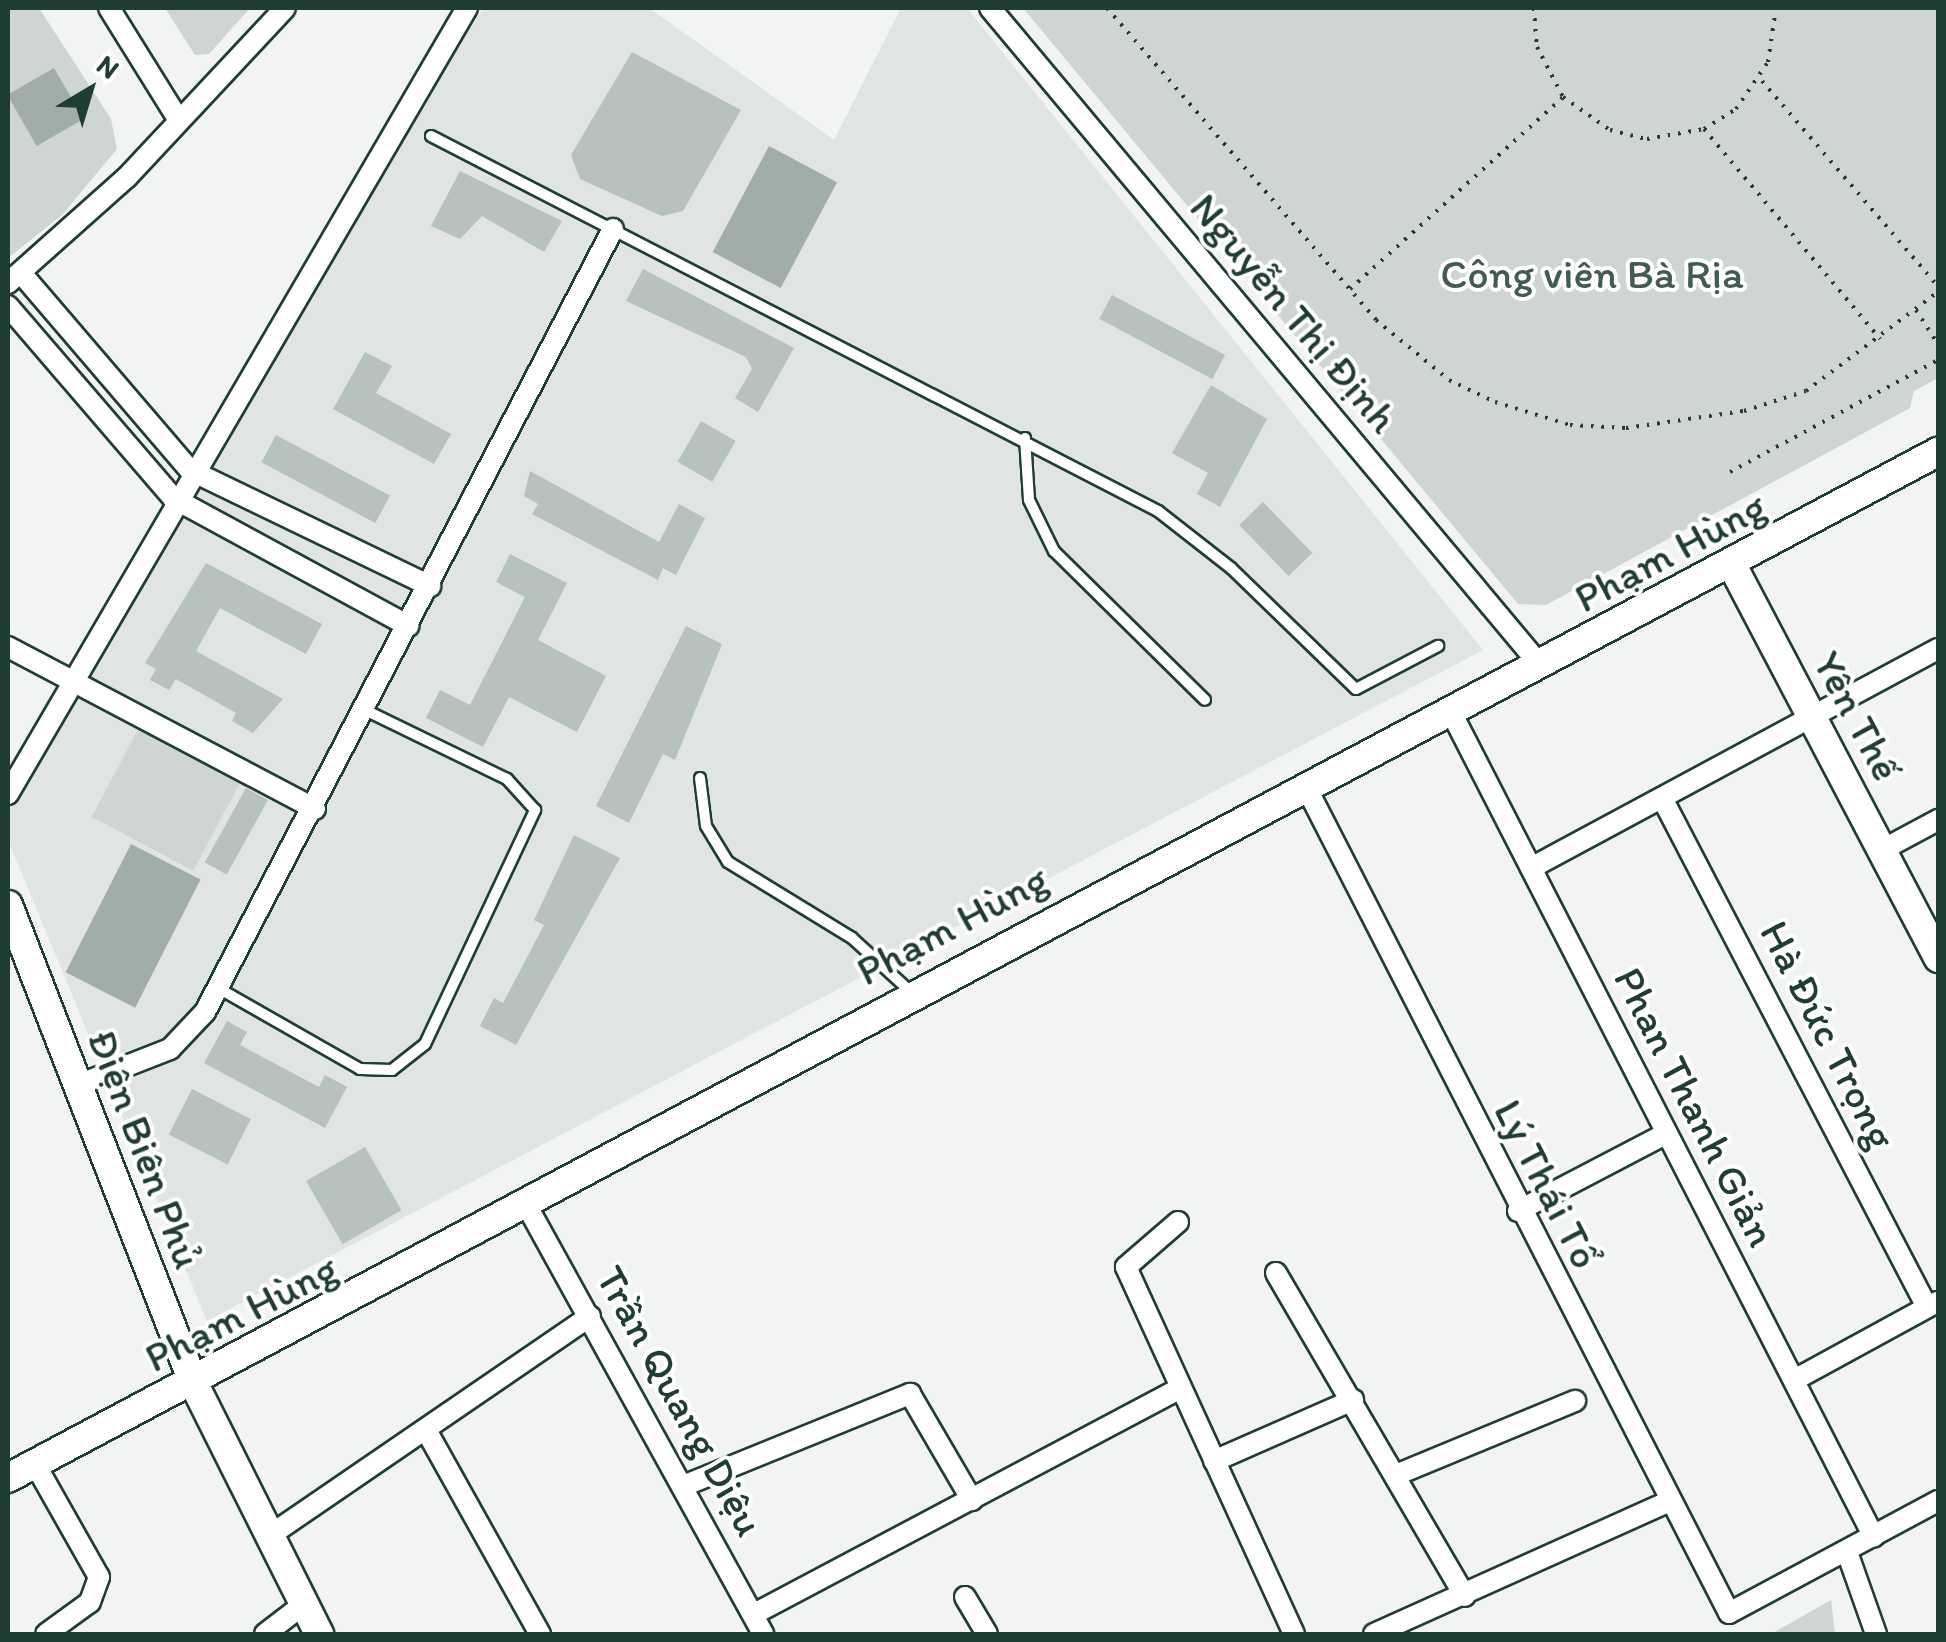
<!DOCTYPE html>
<meta charset="utf-8">
<style>
body{margin:0}
#map{position:relative;width:1946px;height:1642px;overflow:hidden;background:#f2f3f3;font-family:Itim,sans-serif}
div>[style]{position:absolute}
[style*='--x']{left:calc(var(--x)*1px);top:calc(var(--y)*1px);width:calc(var(--w)*1px);rotate:calc(var(--a)*1deg)}
.built>*{inset:0;background:#e0e4e3}
.green>*{inset:0;background:#ced5d3;transform-origin:0 0}
.water>*{inset:0;background:#a1adaa;transform-origin:0 0}
.building>*{inset:0;background:#b7c1bd;transform-origin:0 0}
.path>*{height:4px;margin-top:-2px;transform-origin:0;background:repeating-linear-gradient(90deg,#1f3d34 0 2.5px,transparent 0 10.5px)}
.roads{filter:drop-shadow(2px 0 #1f3d34) drop-shadow(-2px 0 #1f3d34) drop-shadow(0 2px #1f3d34) drop-shadow(0 -2px #1f3d34)}
.lane>*{height:10px;margin:-5px;padding:0 5px;transform-origin:5px;border-radius:5px;background:#fff}
.street>*{height:20px;margin:-10px;padding:0 10px;transform-origin:10px;border-radius:10px;background:#fff}
.secondary>*{height:28px;margin:-14px;padding:0 14px;transform-origin:14px;border-radius:14px;background:#fff}
span{translate:-50% -50%;white-space:nowrap;text-align:center;line-height:1.15;-webkit-text-stroke:8px #fff;paint-order:stroke}
.park-label{font-size:42px;color:#425b54}
.street-label{font-size:42px;color:#1f3d34}
.frame{position:absolute;inset:0;border:10px solid #1f3d34;pointer-events:none}
.north{position:absolute;left:40px;top:40px;width:100px;height:100px;-webkit-text-stroke:8px #fff;paint-order:stroke;rotate:38deg;font-size:28px;font-weight:700;line-height:40px;text-align:center;color:#1f3d34}
.north::after{content:'';display:block;margin:auto;width:35px;height:45px;background:#1f3d34;clip-path:polygon(50% 0,100% 100%,50% 72%,0 100%)}
</style>
<div id="map">
<div class="built">
<div style="clip-path:polygon(483px 8px,649px 8px,834px 140px,901px 8px,967px 8px,1483px 650px,207px 1321px,8px 840px,8px 783px)"></div>
</div>
<div class="green">
<div style="clip-path:polygon(8px 8px,39px 8px,111px 119px,117px 149px,62px 215px,8px 258px)"></div>
<div style="clip-path:polygon(165px 8px,250px 8px,209px 54px,195px 55px)"></div>
<div style="clip-path:polygon(1023px 8px,1938px 8px,1938px 378px,1914px 391px,1910px 408px,1546px 605px,1518px 604px)"></div>
<div style="left:141px;top:724px;width:115px;height:105px;rotate:28deg"></div>
<div style="clip-path:polygon(1831px 1600px,1835px 1634px,1771px 1634px)"></div>
</div>
<div class="water">
<div style="left:54px;top:68px;width:59px;height:54px;rotate:60deg"></div>
<div style="left:769px;top:146px;width:77px;height:120px;rotate:28deg"></div>
<div style="left:131px;top:844px;width:78px;height:144px;rotate:27deg"></div>
</div>
<div class="building">
<div style="clip-path:polygon(632px 52px,741px 110px,683px 211px,662px 216px,580px 179px,571px 155px)"></div>
<div style="clip-path:polygon(460px 171px,562px 221px,544px 252px,482px 216px,460px 239px,431px 226px)"></div>
<div style="clip-path:polygon(643px 269px,794px 348px,758px 412px,735px 398px,752px 369px,746px 357px,626px 301px)"></div>
<div style="left:1112px;top:295px;width:128px;height:27px;rotate:28deg"></div>
<div style="clip-path:polygon(365px 352px,392px 366px,376px 393px,451px 434px,434px 464px,333px 409px)"></div>
<div style="clip-path:polygon(1211px 385px,1267px 419px,1220px 507px,1197px 494px,1208px 473px,1172px 453px)"></div>
<div style="left:701px;top:421px;width:40px;height:47px;rotate:30deg"></div>
<div style="left:276px;top:435px;width:129px;height:31px;rotate:28deg"></div>
<div style="clip-path:polygon(530px 471px,659px 542px,679px 504px,705px 518px,676px 575px,663px 568px,658px 580px,532px 514px,538px 504px,524px 496px)"></div>
<div style="left:1263px;top:502px;width:71px;height:33px;rotate:46deg"></div>
<div style="clip-path:polygon(510px 554px,567px 583px,538px 640px,606px 676px,577px 732px,509px 697px,483px 747px,426px 718px,440px 690px,470px 705px,525px 597px,496px 582px)"></div>
<div style="clip-path:polygon(206px 563px,322px 624px,306px 654px,220px 608px,196px 651px,283px 699px,253px 733px,232px 721px,236px 713px,176px 679px,169px 690px,150px 680px,156px 669px,145px 663px)"></div>
<div style="clip-path:polygon(686px 626px,722px 644px,675px 760px,663px 754px,629px 823px,596px 806px)"></div>
<div style="left:246px;top:788px;width:25px;height:85px;rotate:29deg"></div>
<div style="clip-path:polygon(574px 835px,620px 858px,516px 1045px,480px 1026px,494px 998px,503px 1003px,544px 925px,534px 920px)"></div>
<div style="clip-path:polygon(227px 1021px,247px 1032px,240px 1045px,319px 1087px,325px 1075px,347px 1087px,325px 1128px,204px 1063px)"></div>
<div style="left:192px;top:1089px;width:66px;height:51px;rotate:27deg"></div>
<div style="left:365px;top:1147px;width:73px;height:68px;rotate:60deg"></div>
</div>
<div class="path">
<div style="--x:1107;--y:8;--w:412;--a:49.2"></div>
<div style="--x:1376;--y:320;--w:94;--a:39.4"></div>
<div style="--x:1449;--y:380;--w:51;--a:25.6"></div>
<div style="--x:1495;--y:402;--w:78;--a:17"></div>
<div style="--x:1570;--y:425;--w:56;--a:3.1"></div>
<div style="--x:1626;--y:428;--w:119;--a:-8.2"></div>
<div style="--x:1744;--y:411;--w:65;--a:-17.9"></div>
<div style="--x:1806;--y:391;--w:165;--a:-36.9"></div>
<div style="--x:1534;--y:8;--w:39;--a:86"></div>
<div style="--x:1537;--y:47;--w:56;--a:62.5"></div>
<div style="--x:1563;--y:97;--w:57;--a:35.1"></div>
<div style="--x:1610;--y:130;--w:38;--a:14"></div>
<div style="--x:1647;--y:139;--w:58;--a:-10"></div>
<div style="--x:1704;--y:129;--w:38;--a:-32"></div>
<div style="--x:1736;--y:109;--w:57;--a:-55.8"></div>
<div style="--x:1768;--y:62;--w:55;--a:-81.6"></div>
<div style="--x:1762;--y:81;--w:270;--a:49.4"></div>
<div style="--x:1704;--y:129;--w:274;--a:50"></div>
<div style="--x:1350;--y:289;--w:287;--a:-42"></div>
<div style="--x:1916;--y:310;--w:40;--a:57.1"></div>
<div style="--x:1730;--y:472;--w:236;--a:-28.3"></div>
</div>
<div class="roads">
<div class="lane">
<div style="--x:431;--y:136;--w:818;--a:27.29"></div>
<div style="--x:1158;--y:511;--w:93;--a:38"></div>
<div style="--x:1231;--y:568;--w:174;--a:44.1"></div>
<div style="--x:1356;--y:689;--w:93;--a:-27.7"></div>
<div style="--x:1025;--y:438;--w:62;--a:86.3"></div>
<div style="--x:1029;--y:500;--w:57;--a:63.9"></div>
<div style="--x:1054;--y:551;--w:212;--a:44.6"></div>
<div style="--x:700;--y:778;--w:48;--a:82.9"></div>
<div style="--x:706;--y:826;--w:42;--a:58.6"></div>
<div style="--x:728;--y:862;--w:145;--a:31.5"></div>
<div style="--x:852;--y:938;--w:80;--a:42.5"></div>
<div style="--x:218;--y:988;--w:163;--a:29.7"></div>
<div style="--x:360;--y:1069;--w:32;--a:2"></div>
<div style="--x:392;--y:1070;--w:42;--a:-38.2"></div>
<div style="--x:425;--y:1044;--w:259;--a:-64.8"></div>
<div style="--x:535;--y:810;--w:42;--a:-132.1"></div>
<div style="--x:507;--y:779;--w:158;--a:-154.1"></div>
</div>
<div class="street">
<div style="--x:109;--y:8;--w:131;--a:58.1"></div>
<div style="--x:990;--y:8;--w:858;--a:50.06"></div>
<div style="--x:21;--y:273;--w:260;--a:49.4"></div>
<div style="--x:190;--y:470;--w:267;--a:25.8"></div>
<div style="--x:8;--y:283;--w:159;--a:-41.7"></div>
<div style="--x:127;--y:177;--w:231;--a:-46.9"></div>
<div style="--x:8;--y:306;--w:253;--a:49.3"></div>
<div style="--x:173;--y:498;--w:268;--a:28.5"></div>
<div style="--x:8;--y:647;--w:347;--a:27.8"></div>
<div style="--x:1450;--y:710;--w:929;--a:62.86"></div>
<div style="--x:1305;--y:785;--w:930;--a:62.88"></div>
<div style="--x:1729;--y:1613;--w:237;--a:-28.2"></div>
<div style="--x:8;--y:794;--w:910;--a:-59.72"></div>
<div style="--x:1662;--y:798;--w:574;--a:62.5"></div>
<div style="--x:1882;--y:850;--w:64;--a:-28.2"></div>
<div style="--x:1531;--y:868;--w:462;--a:-28.3"></div>
<div style="--x:78;--y:1085;--w:99;--a:-21.4"></div>
<div style="--x:170;--y:1049;--w:51;--a:-46.6"></div>
<div style="--x:205;--y:1012;--w:883;--a:-62.48"></div>
<div style="--x:527;--y:1206;--w:489;--a:61.1"></div>
<div style="--x:1518;--y:1211;--w:166;--a:-27.6"></div>
<div style="--x:1178;--y:1222;--w:69;--a:139.1"></div>
<div style="--x:1126;--y:1267;--w:404;--a:65.4"></div>
<div style="--x:1276;--y:1273;--w:374;--a:59.7"></div>
<div style="--x:1794;--y:1380;--w:163;--a:-28.6"></div>
<div style="--x:426;--y:1430;--w:234;--a:60.8"></div>
<div style="--x:1214;--y:1461;--w:152;--a:-23.7"></div>
<div style="--x:35;--y:1464;--w:130;--a:60.5"></div>
<div style="--x:99;--y:1577;--w:27;--a:110"></div>
<div style="--x:90;--y:1602;--w:54;--a:144"></div>
<div style="--x:1396;--y:1475;--w:194;--a:-22.5"></div>
<div style="--x:688;--y:1484;--w:240;--a:-22.1"></div>
<div style="--x:910;--y:1394;--w:123;--a:59.7"></div>
<div style="--x:269;--y:1536;--w:389;--a:-34.4"></div>
<div style="--x:1847;--y:1552;--w:87;--a:70.5"></div>
<div style="--x:965;--y:1597;--w:43;--a:59.3"></div>
<div style="--x:754;--y:1614;--w:482;--a:-27.9"></div>
<div style="--x:265;--y:1634;--w:49;--a:-37.6"></div>
<div style="--x:1374;--y:1634;--w:325;--a:-24.2"></div>
</div>
<div class="secondary">
<div style="--x:1732;--y:565;--w:444;--a:62.3"></div>
<div style="--x:8;--y:905;--w:512;--a:68.8"></div>
<div style="--x:193;--y:1382;--w:282;--a:63.4"></div>
<div style="--x:8;--y:1478;--w:2186;--a:-28"></div>
</div>
</div>
<div class="park-label">
<span style="left:1592px;top:274px">Công viên Bà Rịa</span>
</div>
<div class="street-label">
<span style="left:1294px;top:313px;rotate:50deg">Nguyễn Thị Định</span>
<span style="left:1670px;top:552px;rotate:-28deg">Phạm Hùng</span>
<span style="left:1857px;top:716px;rotate:62deg">Yên Thế</span>
<span style="left:952px;top:925px;rotate:-28deg">Phạm Hùng</span>
<span style="left:1828px;top:1035px;rotate:63deg">Hà Đức Trọng</span>
<span style="left:1695px;top:1107px;rotate:63deg">Phan Thanh Giản</span>
<span style="left:145px;top:1149px;rotate:69deg">Điện Biên Phủ</span>
<span style="left:1547px;top:1184px;rotate:63deg">Lý Thái Tổ</span>
<span style="left:241px;top:1313px;rotate:-27deg">Phạm Hùng</span>
<span style="left:680px;top:1401px;rotate:61deg">Trần Quang Diệu</span>
</div>
<div class="frame"></div>
<div class="north">N</div>
</div>
